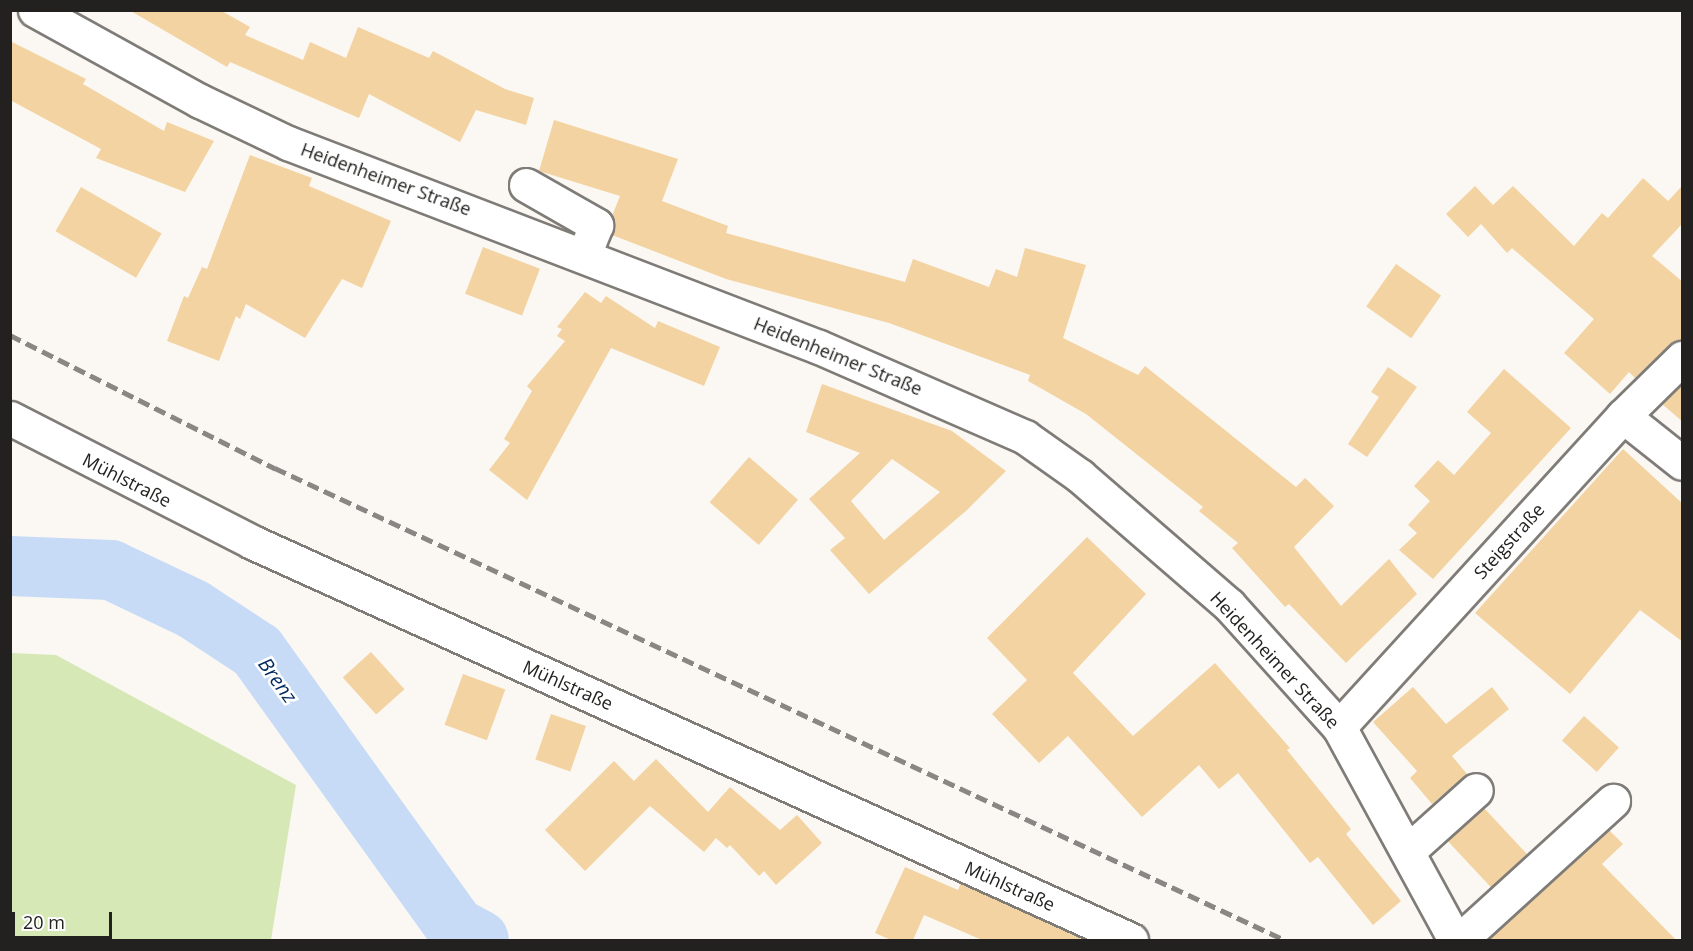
<!DOCTYPE html>
<meta charset="utf-8">
<style>
body{margin:0}
#map{position:relative;width:1693px;height:951px;overflow:hidden;background:#fbf8f3;font-family:"Open Sans",sans-serif}
div>[style]{position:absolute}
[style*='--x']{left:calc(var(--x)*1px);top:calc(var(--y)*1px);width:calc(var(--w)*1px);rotate:calc(var(--a)*1deg)}
.green>*{inset:0;background:#d7e8b7}
.river>*{height:60px;margin:-30px;padding:0 30px;transform-origin:30px;border-radius:30px;background:#c7dbf7}
.building>*{inset:0;background:#f3d3a1;transform-origin:0 0}
.roads{filter:drop-shadow(2px 0 #7f7c78) drop-shadow(-2px 0 #7f7c78) drop-shadow(0 2px #7f7c78) drop-shadow(0 -2px #7f7c78)}
.minor>*{height:33px;margin:-16.5px;padding:0 16.5px;transform-origin:16.5px;border-radius:16.5px;background:#fff}
.rail>*{height:4.5px;margin-top:-2.25px;transform-origin:0;background:repeating-linear-gradient(90deg,#898783 0 12px,transparent 0 18px)}
span{translate:-50% -50%;white-space:nowrap;text-align:center;line-height:1.15;-webkit-text-stroke:5px #fff;paint-order:stroke}
.street-label{font-size:18px;color:#22211f}
.water-label{font-size:20px;color:#002a5f;font-style:italic}
.frame{position:absolute;inset:0;border:12px solid #22211f;pointer-events:none}
.scale{position:absolute;left:12px;top:912px;width:100px;height:27px;box-sizing:border-box;border:3px solid #22211f;border-top:0;padding-left:8px;font-size:18px;line-height:21px;white-space:nowrap;color:#22211f;-webkit-text-stroke:4px #fff;paint-order:stroke}
</style>
<div id="map">
<div class="green">
<div style="clip-path:polygon(11px 653px,56px 655px,296px 785px,271px 940px,11px 940px)"></div>
</div>
<div class="river">
<div style="--x:10;--y:566;--w:101;--a:2.3"></div>
<div style="--x:111;--y:570;--w:91;--a:25.4"></div>
<div style="--x:193;--y:609;--w:77;--a:33.3"></div>
<div style="--x:257;--y:651;--w:340;--a:54.3"></div>
<div style="--x:455;--y:927;--w:27;--a:28"></div>
</div>
<div class="building">
<div style="clip-path:polygon(129px 10px,220px 10px,250px 27px,245px 35px,303px 60px,310px 42px,346px 58px,358px 27px,429px 58px,433px 51px,505px 89px,534px 98px,526px 125px,476px 110px,460px 142px,369px 94px,359px 118px,230px 62px,227px 67px)"></div>
<div style="clip-path:polygon(10px 41px,86px 79px,83px 84px,164px 131px,167px 122px,214px 141px,185px 192px,96px 158px,101px 149px,10px 100px)"></div>
<div style="clip-path:polygon(554px 120px,678px 159px,662px 201px,728px 226px,726px 233px,905px 282px,913px 259px,989px 287px,996px 269px,1017px 277px,1025px 248px,1086px 265px,1063px 338px,1138px 375px,1145px 366px,1296px 487px,1305px 478px,1334px 506px,1294px 547px,1341px 606px,1389px 559px,1417px 594px,1346px 663px,1289px 604px,1285px 607px,1232px 548px,1238px 543px,1199px 511px,1203px 507px,1086px 414px,1028px 381px,1030px 375px,889px 323px,726px 279px,612px 235px,612px 216px,620px 196px,539px 171px)"></div>
<div style="clip-path:polygon(250px 155px,312px 178px,309px 186px,391px 221px,362px 288px,342px 279px,305px 338px,246px 304px,240px 319px,236px 316px,219px 361px,167px 341px,184px 296px,188px 298px,202px 267px,207px 269px)"></div>
<div style="clip-path:polygon(1643px 178px,1668px 201px,1683px 185px,1683px 223px,1652px 256px,1683px 282px,1683px 340px,1669px 345px,1635px 378px,1629px 372px,1610px 394px,1564px 353px,1594px 319px,1512px 248px,1507px 253px,1481px 224px,1468px 237px,1446px 214px,1475px 186px,1493px 205px,1513px 186px,1574px 246px,1602px 213px,1608px 218px)"></div>
<div style="left:81px;top:187px;width:93px;height:51px;rotate:30deg"></div>
<div style="left:483px;top:247px;width:61px;height:50px;rotate:21deg"></div>
<div style="left:1396px;top:264px;width:55px;height:52px;rotate:35deg"></div>
<div style="clip-path:polygon(585px 292px,601px 303px,606px 296px,655px 328px,658px 321px,720px 347px,704px 386px,611px 348px,527px 500px,489px 470px,510px 443px,504px 439px,532px 391px,527px 386px,565px 341px,557px 336px,562px 329px,557px 327px)"></div>
<div style="clip-path:polygon(1388px 367px,1417px 387px,1367px 457px,1348px 444px,1379px 397px,1371px 392px)"></div>
<div style="clip-path:polygon(1504px 369px,1571px 428px,1433px 579px,1399px 550px,1417px 533px,1408px 525px,1430px 501px,1414px 486px,1438px 460px,1454px 475px,1491px 433px,1467px 412px)"></div>
<div style="clip-path:polygon(evenodd,822px 384px,952px 431px,1006px 471px,967px 510px,869px 594px,830px 550px,845px 538px,809px 499px,860px 453px,806px 432px,822px 384px,892px 459px,940px 492px,884px 540px,851px 501px,892px 459px)"></div>
<div style="clip-path:polygon(1683px 384px,1683px 422px,1662px 404px)"></div>
<div style="clip-path:polygon(1623px 449px,1683px 504px,1683px 642px,1640px 610px,1570px 694px,1475px 613px)"></div>
<div style="left:749px;top:457px;width:65px;height:60px;rotate:41deg"></div>
<div style="clip-path:polygon(1087px 537px,1146px 594px,1073px 673px,1133px 736px,1215px 663px,1290px 748px,1287px 750px,1351px 829px,1346px 834px,1401px 901px,1373px 925px,1318px 857px,1310px 863px,1238px 773px,1219px 789px,1199px 765px,1142px 817px,1068px 736px,1039px 763px,992px 714px,1027px 680px,987px 638px)"></div>
<div style="left:371px;top:652px;width:50px;height:38px;rotate:48deg"></div>
<div style="left:463px;top:674px;width:45px;height:54px;rotate:20deg"></div>
<div style="clip-path:polygon(1413px 687px,1446px 724px,1492px 687px,1509px 709px,1452px 756px,1467px 774px,1432px 804px,1410px 778px,1417px 771px,1373px 722px)"></div>
<div style="left:551px;top:714px;width:37px;height:48px;rotate:19deg"></div>
<div style="left:1584px;top:716px;width:47px;height:33px;rotate:42deg"></div>
<div style="clip-path:polygon(656px 759px,708px 812px,730px 787px,780px 830px,797px 815px,822px 843px,776px 885px,764px 871px,759px 876px,730px 845px,727px 848px,716px 838px,704px 852px,650px 806px,585px 871px,545px 830px,614px 761px,634px 781px)"></div>
<div style="left:1484px;top:808px;width:63px;height:49px;rotate:47deg"></div>
<div style="clip-path:polygon(1609px 830px,1623px 844px,1602px 864px,1676px 940px,1487px 940px)"></div>
<div style="clip-path:polygon(905px 867px,958px 890px,961px 883px,1084px 940px,982px 940px,924px 915px,913px 940px,891px 940px,875px 933px)"></div>
</div>
<div class="roads">
<div class="minor">
<div style="--x:35;--y:10;--w:188;--a:28.9"></div>
<div style="--x:200;--y:101;--w:98;--a:25.5"></div>
<div style="--x:288;--y:143;--w:569;--a:21.02"></div>
<div style="--x:819;--y:347;--w:225;--a:23.6"></div>
<div style="--x:1025;--y:437;--w:67;--a:35.3"></div>
<div style="--x:1080;--y:476;--w:197;--a:40.9"></div>
<div style="--x:1229;--y:605;--w:164;--a:48"></div>
<div style="--x:1339;--y:727;--w:243;--a:61.4"></div>
<div style="--x:526;--y:185;--w:81;--a:29.7"></div>
<div style="--x:596;--y:225;--w:31;--a:112"></div>
<div style="--x:1623;--y:416;--w:75;--a:38.5"></div>
<div style="--x:10;--y:418;--w:272;--a:27.1"></div>
<div style="--x:252;--y:542;--w:965;--a:24.36"></div>
<div style="--x:1339;--y:727;--w:421;--a:-47.6"></div>
<div style="--x:1623;--y:416;--w:83;--a:-44.5"></div>
<div style="--x:1408;--y:851;--w:91;--a:-41.9"></div>
<div style="--x:1460;--y:940;--w:207;--a:-42.3"></div>
</div>
</div>
<div class="rail">
<div style="--x:10;--y:335;--w:297;--a:26.7"></div>
<div style="--x:275;--y:468;--w:1115;--a:25.05"></div>
</div>
<div class="street-label">
<span style="left:386px;top:179px;rotate:20deg">Heidenheimer Straße</span>
<span style="left:838px;top:356px;rotate:22deg">Heidenheimer Straße</span>
<span style="left:127px;top:480px;rotate:27deg">Mühlstraße</span>
<span style="left:1509px;top:541px;rotate:-48deg">Steigstraße</span>
<span style="left:1275px;top:660px;rotate:47deg">Heidenheimer Straße</span>
<span style="left:568px;top:685px;rotate:24deg">Mühlstraße</span>
<span style="left:1010px;top:886px;rotate:24deg">Mühlstraße</span>
</div>
<div class="water-label">
<span style="left:278px;top:680px;rotate:54deg">Brenz</span>
</div>
<div class="frame"></div>
<div class="scale">20 m</div>
</div>
